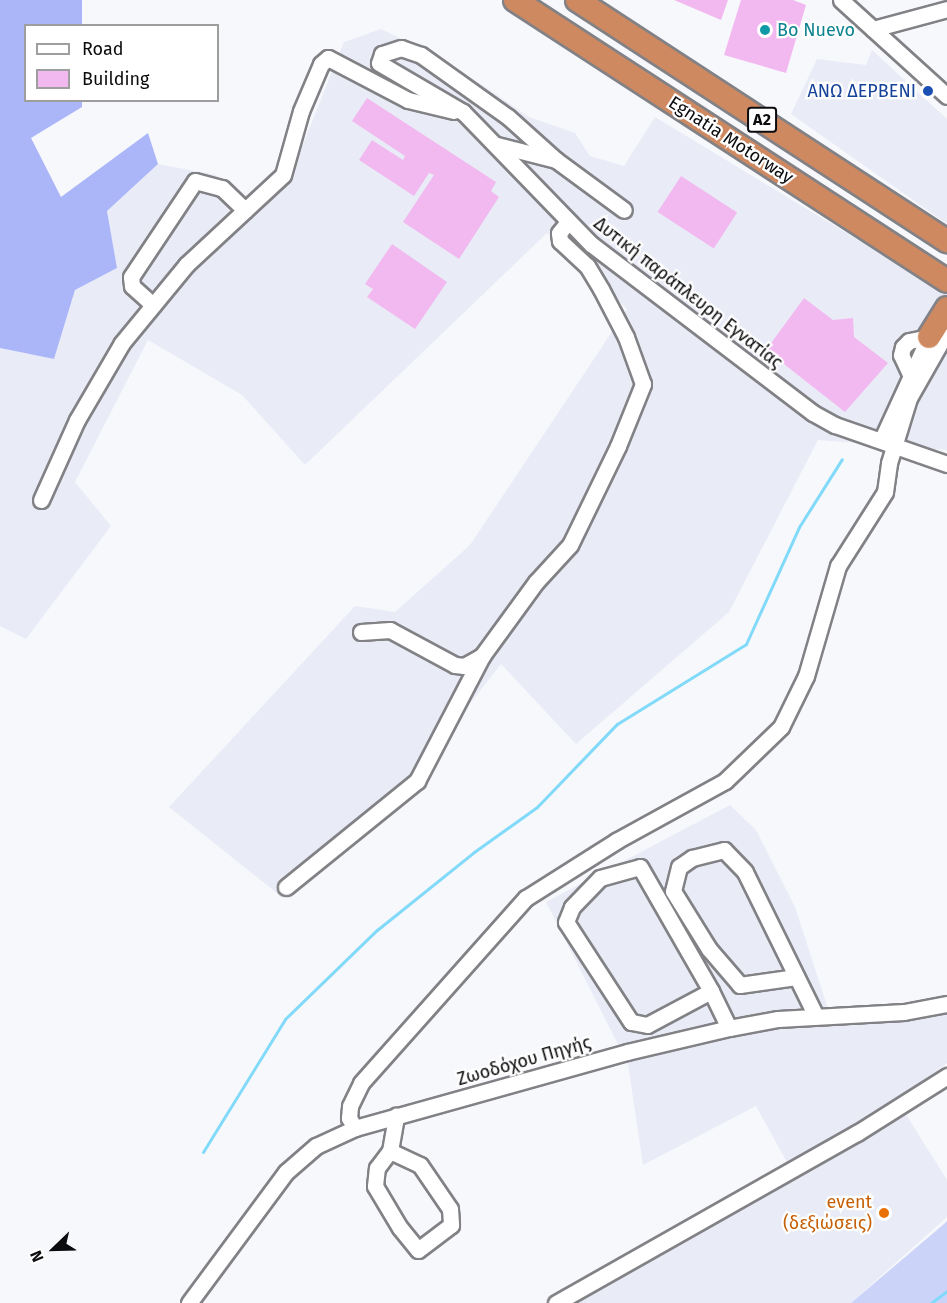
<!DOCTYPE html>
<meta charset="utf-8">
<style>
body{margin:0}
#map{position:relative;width:947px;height:1303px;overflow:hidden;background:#f7f8fc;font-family:"Fira Sans",sans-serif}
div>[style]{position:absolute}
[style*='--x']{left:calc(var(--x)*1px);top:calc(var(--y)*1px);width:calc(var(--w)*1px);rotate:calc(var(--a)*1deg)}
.built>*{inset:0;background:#e9ecf7}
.green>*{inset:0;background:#ccd3f9}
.forest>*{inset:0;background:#abb6f9}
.stream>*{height:3px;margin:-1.5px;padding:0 1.5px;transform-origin:1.5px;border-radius:1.5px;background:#81daf9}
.building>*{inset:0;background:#f2b9f0;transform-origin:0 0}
.roads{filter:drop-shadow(2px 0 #828286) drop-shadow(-2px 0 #828286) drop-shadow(0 2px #828286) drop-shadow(0 -2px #828286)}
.minor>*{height:15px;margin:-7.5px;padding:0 7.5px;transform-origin:7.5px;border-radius:7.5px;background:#fff}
.highway>*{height:22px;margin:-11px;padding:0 11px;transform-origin:11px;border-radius:11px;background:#cf8960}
.dots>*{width:16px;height:16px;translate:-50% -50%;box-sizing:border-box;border:3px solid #fff;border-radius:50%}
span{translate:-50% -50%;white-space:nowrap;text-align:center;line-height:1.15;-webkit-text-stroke:4.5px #fff;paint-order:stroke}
.shield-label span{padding:2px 4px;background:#fff;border:2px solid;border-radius:4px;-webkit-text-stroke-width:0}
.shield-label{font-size:16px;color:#0c0c0e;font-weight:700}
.culture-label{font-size:18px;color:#0d838f}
.left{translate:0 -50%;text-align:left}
.transit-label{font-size:18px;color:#164399}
.right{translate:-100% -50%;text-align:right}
.street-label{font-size:18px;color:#0c0c0e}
.food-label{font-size:18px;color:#c56008}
.legend{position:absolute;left:24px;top:24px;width:195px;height:78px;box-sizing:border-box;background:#fff;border:2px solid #9e9e9f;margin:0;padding:8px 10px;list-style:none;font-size:18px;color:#0c0c0e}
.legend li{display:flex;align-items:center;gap:12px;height:30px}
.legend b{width:30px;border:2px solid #9e9e9f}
.north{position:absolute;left:24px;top:1219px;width:60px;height:60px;-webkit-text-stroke:4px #fff;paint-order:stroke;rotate:247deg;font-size:16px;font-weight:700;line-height:24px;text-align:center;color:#0c0c0e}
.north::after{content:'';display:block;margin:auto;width:21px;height:27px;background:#0c0c0e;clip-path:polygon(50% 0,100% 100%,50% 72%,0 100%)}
</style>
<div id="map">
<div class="built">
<div style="clip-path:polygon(381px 29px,445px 60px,529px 117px,575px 133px,590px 156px,624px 166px,655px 117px,947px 294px,947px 450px,818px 440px,729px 612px,576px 744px,501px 664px,410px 780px,278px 894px,169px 807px,355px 606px,395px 612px,470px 545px,627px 309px,547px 233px,305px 465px,242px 395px,148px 340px,75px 482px,111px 526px,26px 639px,0 626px,0 348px,54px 359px,75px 290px,117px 268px,107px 211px,158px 164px,216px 175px,257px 212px,291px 174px,344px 42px)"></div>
<div style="clip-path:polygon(872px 50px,947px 119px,947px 224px,791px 114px,817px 59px,866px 65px)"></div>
<div style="clip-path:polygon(730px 805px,756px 830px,795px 907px,830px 1015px,947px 1004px,947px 1063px,897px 1100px,947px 1180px,947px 1217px,851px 1303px,556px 1303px,788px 1164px,756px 1106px,643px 1165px,628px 1064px,546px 902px)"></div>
</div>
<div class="green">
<div style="clip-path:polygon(947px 1221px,947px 1303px,851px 1303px,944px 1224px)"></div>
</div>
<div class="forest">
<div style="clip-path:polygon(0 0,82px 0,82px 25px,26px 26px,26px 100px,82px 101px,82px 107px,31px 138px,61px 197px,148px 133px,158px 164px,107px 211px,117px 268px,75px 290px,54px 359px,0 348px)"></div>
</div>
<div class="stream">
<div style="--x:203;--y:1152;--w:156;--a:-58.3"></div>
<div style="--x:285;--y:1019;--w:128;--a:-44.1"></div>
<div style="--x:377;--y:930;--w:124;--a:-38.8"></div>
<div style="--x:474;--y:852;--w:77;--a:-35.5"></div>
<div style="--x:537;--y:807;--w:115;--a:-46.1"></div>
<div style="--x:617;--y:724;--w:152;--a:-31.8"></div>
<div style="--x:746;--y:644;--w:128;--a:-65.6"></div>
<div style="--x:799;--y:527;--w:80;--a:-57.7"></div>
<div style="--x:931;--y:1303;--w:20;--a:-37"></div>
</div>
<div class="building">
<div style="clip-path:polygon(674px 0,728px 0,721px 20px)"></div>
<div style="clip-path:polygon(741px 0,793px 0,806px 5px,786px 73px,724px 55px)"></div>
<div style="clip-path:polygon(367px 98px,496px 182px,491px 191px,499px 197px,459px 259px,403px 222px,434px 175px,429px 173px,414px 196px,359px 160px,372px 140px,403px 160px,405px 156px,352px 121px)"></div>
<div style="left:681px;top:176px;width:67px;height:43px;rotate:33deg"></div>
<div style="clip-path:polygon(392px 244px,447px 282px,415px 329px,367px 297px,373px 289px,365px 284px)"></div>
<div style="clip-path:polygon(804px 298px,833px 320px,853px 318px,854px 337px,888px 363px,845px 412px,766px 350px)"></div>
</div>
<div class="roads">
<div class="minor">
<div style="--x:841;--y:0;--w:143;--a:42.2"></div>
<div style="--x:873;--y:29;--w:77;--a:-15.1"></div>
<div style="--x:497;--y:145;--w:61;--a:14.3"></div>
<div style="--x:556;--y:160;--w:84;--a:36.3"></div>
<div style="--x:556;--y:160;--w:64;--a:-138.1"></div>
<div style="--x:508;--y:117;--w:107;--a:-144.5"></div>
<div style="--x:421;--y:55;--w:21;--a:-161"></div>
<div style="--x:401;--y:48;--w:20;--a:162"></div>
<div style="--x:382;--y:54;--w:9;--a:108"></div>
<div style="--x:379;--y:63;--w:97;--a:30.3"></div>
<div style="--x:463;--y:112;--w:184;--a:45.9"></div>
<div style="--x:591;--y:244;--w:279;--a:37.3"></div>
<div style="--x:813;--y:413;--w:25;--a:29"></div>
<div style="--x:835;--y:425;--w:119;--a:19.2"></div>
<div style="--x:153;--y:305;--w:28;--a:-138"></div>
<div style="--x:132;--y:286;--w:9;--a:-96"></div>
<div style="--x:131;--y:277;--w:115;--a:-56.3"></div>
<div style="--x:195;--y:181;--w:28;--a:15"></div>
<div style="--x:222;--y:188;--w:32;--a:44"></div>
<div style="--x:910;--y:374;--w:21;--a:-115"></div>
<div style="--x:901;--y:355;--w:8;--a:-76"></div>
<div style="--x:903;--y:347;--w:8;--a:-45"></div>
<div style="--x:909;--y:341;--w:20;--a:-11"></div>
<div style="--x:882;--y:439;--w:112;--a:-65.3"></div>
<div style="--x:41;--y:500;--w:88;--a:-65.8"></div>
<div style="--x:77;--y:420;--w:89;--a:-59.7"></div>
<div style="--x:122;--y:343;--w:101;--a:-50.6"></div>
<div style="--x:186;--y:265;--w:132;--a:-42.9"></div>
<div style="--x:283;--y:175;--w:66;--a:-74.3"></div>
<div style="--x:301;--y:111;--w:51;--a:-66.9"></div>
<div style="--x:321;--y:64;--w:9;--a:-41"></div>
<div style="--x:328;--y:58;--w:90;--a:27.7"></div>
<div style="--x:408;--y:100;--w:47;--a:13.4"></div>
<div style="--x:361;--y:632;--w:29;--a:-4"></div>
<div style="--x:390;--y:630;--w:74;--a:28.3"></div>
<div style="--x:455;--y:665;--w:9;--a:6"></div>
<div style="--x:464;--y:666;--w:21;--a:-29"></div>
<div style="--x:286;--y:887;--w:169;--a:-39"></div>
<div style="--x:417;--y:781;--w:141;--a:-62.5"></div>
<div style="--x:482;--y:656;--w:92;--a:-53.9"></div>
<div style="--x:536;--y:582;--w:50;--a:-47.4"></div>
<div style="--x:570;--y:545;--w:110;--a:-64.1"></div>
<div style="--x:618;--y:446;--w:67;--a:-68"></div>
<div style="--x:643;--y:384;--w:50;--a:-109.9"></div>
<div style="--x:626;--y:337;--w:54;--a:-117.5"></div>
<div style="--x:601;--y:289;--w:27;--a:-121"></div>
<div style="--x:587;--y:266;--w:37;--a:-137"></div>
<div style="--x:560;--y:241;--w:8;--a:-97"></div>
<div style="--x:559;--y:233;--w:13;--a:-51"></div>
<div style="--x:796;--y:977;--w:57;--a:171.9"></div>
<div style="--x:740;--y:985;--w:48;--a:-130.7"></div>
<div style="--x:709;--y:949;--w:68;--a:-121.8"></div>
<div style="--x:673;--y:891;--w:25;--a:-76"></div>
<div style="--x:679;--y:867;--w:16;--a:-35"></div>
<div style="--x:692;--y:858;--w:33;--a:-14"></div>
<div style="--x:724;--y:850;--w:30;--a:46"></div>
<div style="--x:745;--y:872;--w:161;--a:63.8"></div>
<div style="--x:711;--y:991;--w:72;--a:152"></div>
<div style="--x:647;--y:1025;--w:16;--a:-169"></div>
<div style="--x:631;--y:1022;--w:119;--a:-123"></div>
<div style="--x:566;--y:922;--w:16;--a:-68"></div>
<div style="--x:572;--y:907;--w:40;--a:-46"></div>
<div style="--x:600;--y:878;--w:41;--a:-15.4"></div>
<div style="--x:640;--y:867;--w:143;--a:60.2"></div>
<div style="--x:711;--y:991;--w:41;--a:64.1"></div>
<div style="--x:355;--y:1128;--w:12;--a:-121"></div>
<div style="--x:349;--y:1118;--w:12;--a:-85"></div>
<div style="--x:350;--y:1106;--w:25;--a:-64"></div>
<div style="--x:361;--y:1083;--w:248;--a:-48.3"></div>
<div style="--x:526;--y:898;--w:107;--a:-32.3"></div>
<div style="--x:616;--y:841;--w:124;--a:-28.8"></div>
<div style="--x:725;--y:781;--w:78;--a:-44"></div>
<div style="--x:781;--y:727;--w:57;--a:-63.9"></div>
<div style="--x:806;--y:676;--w:115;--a:-73.8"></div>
<div style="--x:838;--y:566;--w:88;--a:-57.6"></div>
<div style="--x:885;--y:492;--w:29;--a:-82"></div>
<div style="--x:889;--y:463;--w:68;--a:-72.9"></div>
<div style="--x:909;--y:398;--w:77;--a:-60.4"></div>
<div style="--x:390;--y:1151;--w:33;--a:25"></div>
<div style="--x:420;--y:1165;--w:53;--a:55.7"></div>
<div style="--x:450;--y:1209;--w:16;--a:86"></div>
<div style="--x:451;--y:1225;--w:41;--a:142.9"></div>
<div style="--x:418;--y:1250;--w:28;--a:-129"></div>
<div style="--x:400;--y:1228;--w:49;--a:-120.8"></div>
<div style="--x:375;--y:1186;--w:18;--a:-84"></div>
<div style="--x:377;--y:1168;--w:21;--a:-53"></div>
<div style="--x:390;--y:1151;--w:36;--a:-80"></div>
<div style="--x:189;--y:1303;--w:163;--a:-53.5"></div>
<div style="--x:286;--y:1172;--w:40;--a:-41"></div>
<div style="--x:316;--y:1146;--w:43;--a:-24.8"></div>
<div style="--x:355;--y:1128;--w:282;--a:-15.6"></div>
<div style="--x:627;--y:1052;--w:105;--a:-13.2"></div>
<div style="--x:729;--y:1028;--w:50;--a:-10.4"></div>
<div style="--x:778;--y:1019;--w:126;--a:-3.2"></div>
<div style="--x:904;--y:1012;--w:44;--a:-10.5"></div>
<div style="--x:556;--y:1303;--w:346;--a:-29.5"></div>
<div style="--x:857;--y:1133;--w:107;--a:-32.3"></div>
</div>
<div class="highway">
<div style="--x:515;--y:0;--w:515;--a:33.04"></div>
<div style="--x:577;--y:0;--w:442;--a:33.1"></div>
<div style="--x:929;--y:337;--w:34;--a:-58"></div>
</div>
</div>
<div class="dots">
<div style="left:765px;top:30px;background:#0f9aa8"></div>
<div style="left:928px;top:91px;background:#1a4fb4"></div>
<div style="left:884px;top:1213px;background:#e8710a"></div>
</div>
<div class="shield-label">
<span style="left:762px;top:120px">Α2</span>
</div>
<div class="culture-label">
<span class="left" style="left:777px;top:30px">Bo Nuevo</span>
</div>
<div class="transit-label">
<span class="right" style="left:916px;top:91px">ΑΝΩ ΔΕΡΒΕΝΙ</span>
</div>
<div class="street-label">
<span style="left:731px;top:140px;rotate:33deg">Egnatia Motorway</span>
<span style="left:688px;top:293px;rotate:38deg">Δυτική παράπλευρη Εγνατίας</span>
<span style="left:524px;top:1061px;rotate:-16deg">Ζωοδόχου Πηγής</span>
</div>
<div class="food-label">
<span class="right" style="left:872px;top:1213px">event<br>(δεξιώσεις)</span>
</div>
<ul class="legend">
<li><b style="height:8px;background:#fff"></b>Road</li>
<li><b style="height:16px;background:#f2b9f0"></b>Building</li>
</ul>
<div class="north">N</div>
</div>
